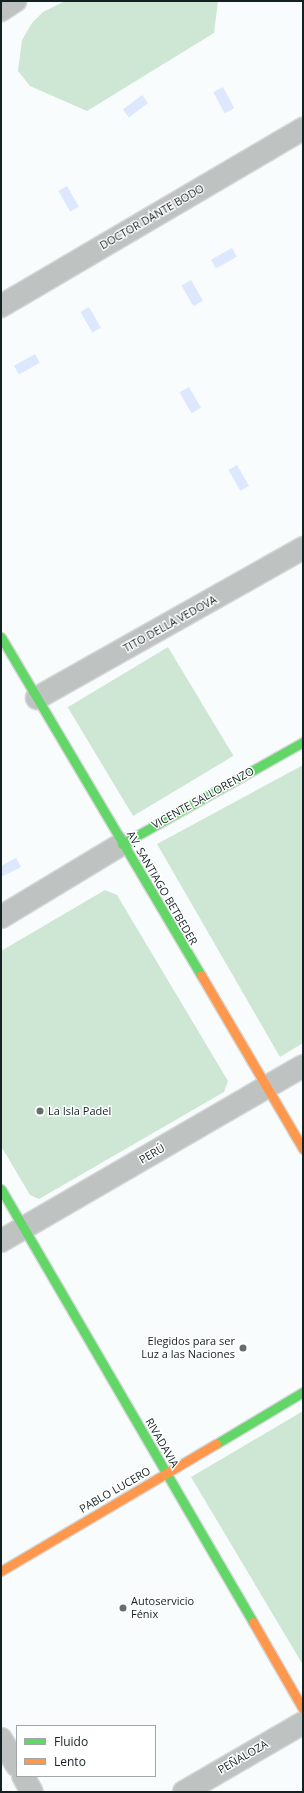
<!DOCTYPE html>
<meta charset="utf-8">
<style>
body{margin:0}
#map{position:relative;width:304px;height:1793px;overflow:hidden;background:#f8fcfc;font-family:"Open Sans",sans-serif}
div>[style]{position:absolute}
[style*='--x']{left:calc(var(--x)*1px);top:calc(var(--y)*1px);width:calc(var(--w)*1px);rotate:calc(var(--a)*1deg)}
.green>*{inset:0;background:#cee7d5;transform-origin:0 0}
.water>*{inset:0;background:#dde8fe;transform-origin:0 0}
.roads{filter:drop-shadow(1px 0 #d4d8d8) drop-shadow(-1px 0 #d4d8d8) drop-shadow(0 1px #d4d8d8) drop-shadow(0 -1px #d4d8d8)}
.street>*{height:22px;margin:-11px;padding:0 11px;transform-origin:11px;border-radius:11px;background:#bec3c2}
.fast>*{height:9px;margin:-4.5px;padding:0 4.5px;transform-origin:4.5px;border-radius:4.5px;background:#63d668}
.slow>*{height:9px;margin:-4.5px;padding:0 4.5px;transform-origin:4.5px;border-radius:4.5px;background:#ff974d}
.dots>*{width:11px;height:11px;translate:-50% -50%;box-sizing:border-box;border:2px solid #fff;border-radius:50%}
span{translate:-50% -50%;white-space:nowrap;text-align:center;line-height:1.15;-webkit-text-stroke:3px #fff;paint-order:stroke}
.street-label{font-size:11px;color:#132123}
.poi-label{font-size:11px;color:#132123}
.left{translate:0 -50%;text-align:left}
.right{translate:-100% -50%;text-align:right}
.frame{position:absolute;inset:0;border:2px solid #132123;pointer-events:none}
.legend{position:absolute;left:16px;top:1725px;width:140px;height:52px;box-sizing:border-box;background:#fff;border:1px solid #a1a6a7;margin:0;padding:5px 7px;list-style:none;font-size:12px;color:#132123}
.legend li{display:flex;align-items:center;gap:8px;height:20px}
.legend b{width:20px;border:1px solid #a1a6a7}
</style>
<div id="map">
<div class="green">
<div style="clip-path:polygon(65px 1px,218px 1px,214px 33px,87px 111px,30px 86px,18px 71px,22px 40px,32px 23px,43px 12px)"></div>
<div style="left:168px;top:647px;width:127px;height:117px;rotate:59deg"></div>
<div style="clip-path:polygon(303px 765px,303px 1043px,280px 1057px,157px 844px)"></div>
<div style="clip-path:polygon(105px 890px,117px 895px,228px 1081px,224px 1092px,39px 1199px,30px 1195px,1px 1146px,1px 951px)"></div>
<div style="clip-path:polygon(303px 1411px,303px 1665px,191px 1477px)"></div>
</div>
<div class="water">
<div style="left:223px;top:87px;width:24px;height:11px;rotate:62deg"></div>
<div style="left:142px;top:95px;width:10px;height:24px;rotate:53deg"></div>
<div style="left:67px;top:186px;width:24px;height:10px;rotate:60deg"></div>
<div style="left:232px;top:248px;width:10px;height:24px;rotate:61deg"></div>
<div style="left:191px;top:280px;width:24px;height:11px;rotate:60deg"></div>
<div style="left:89px;top:307px;width:24px;height:10px;rotate:60deg"></div>
<div style="left:35px;top:354px;width:10px;height:24px;rotate:61deg"></div>
<div style="left:189px;top:387px;width:24px;height:11px;rotate:60deg"></div>
<div style="left:237px;top:465px;width:24px;height:10px;rotate:60deg"></div>
<div style="clip-path:polygon(16px 858px,21px 867px,1px 877px,1px 866px)"></div>
</div>
<div class="roads">
<div class="street">
<div style="--x:1;--y:10;--w:17;--a:-33"></div>
<div style="--x:1;--y:306;--w:350;--a:-30.4"></div>
<div style="--x:37;--y:698;--w:305;--a:-29.4"></div>
<div style="--x:1;--y:917;--w:141;--a:-31.1"></div>
<div style="--x:1;--y:1241;--w:349;--a:-30.1"></div>
<div style="--x:1;--y:1739;--w:31;--a:59"></div>
<div style="--x:23;--y:1776;--w:18;--a:61"></div>
<div style="--x:184;--y:1792;--w:138;--a:-30.1"></div>
</div>
<div class="fast">
<div style="--x:1;--y:637;--w:393;--a:59.4"></div>
<div style="--x:122;--y:844;--w:208;--a:-29.4"></div>
<div style="--x:1;--y:1189;--w:501;--a:59.8"></div>
<div style="--x:216;--y:1444;--w:101;--a:-30.9"></div>
</div>
<div class="slow">
<div style="--x:201;--y:975;--w:202;--a:59.6"></div>
<div style="--x:1;--y:1571;--w:250;--a:-30.6"></div>
<div style="--x:253;--y:1622;--w:100;--a:60.1"></div>
</div>
</div>
<div class="dots">
<div style="left:40px;top:1111px;background:#636e6f"></div>
<div style="left:243px;top:1348px;background:#636e6f"></div>
<div style="left:123px;top:1608px;background:#636e6f"></div>
</div>
<div class="street-label">
<span style="left:152px;top:217px;rotate:-30deg">DOCTOR DANTE BODO</span>
<span style="left:170px;top:624px;rotate:-29deg">TITO DELLA VEDOVA</span>
<span style="left:203px;top:798px;rotate:-29deg">VICENTE SALLORENZO</span>
<span style="left:162px;top:888px;rotate:60deg">AV. SANTIAGO BETBEDER</span>
<span style="left:152px;top:1154px;rotate:-30deg">PERÚ</span>
<span style="left:162px;top:1443px;rotate:60deg">RIVADAVIA</span>
<span style="left:115px;top:1490px;rotate:-30deg">PABLO LUCERO</span>
<span style="left:243px;top:1757px;rotate:-30deg">PEÑALOZA</span>
</div>
<div class="poi-label">
<span class="left" style="left:48px;top:1111px">La Isla Padel</span>
<span class="right" style="left:235px;top:1348px">Elegidos para ser<br>Luz a las Naciones</span>
<span class="left" style="left:131px;top:1608px">Autoservicio<br>Fénix</span>
</div>
<div class="frame"></div>
<ul class="legend">
<li><b style="height:5px;background:#63d668"></b>Fluido</li>
<li><b style="height:5px;background:#ff974d"></b>Lento</li>
</ul>
</div>
